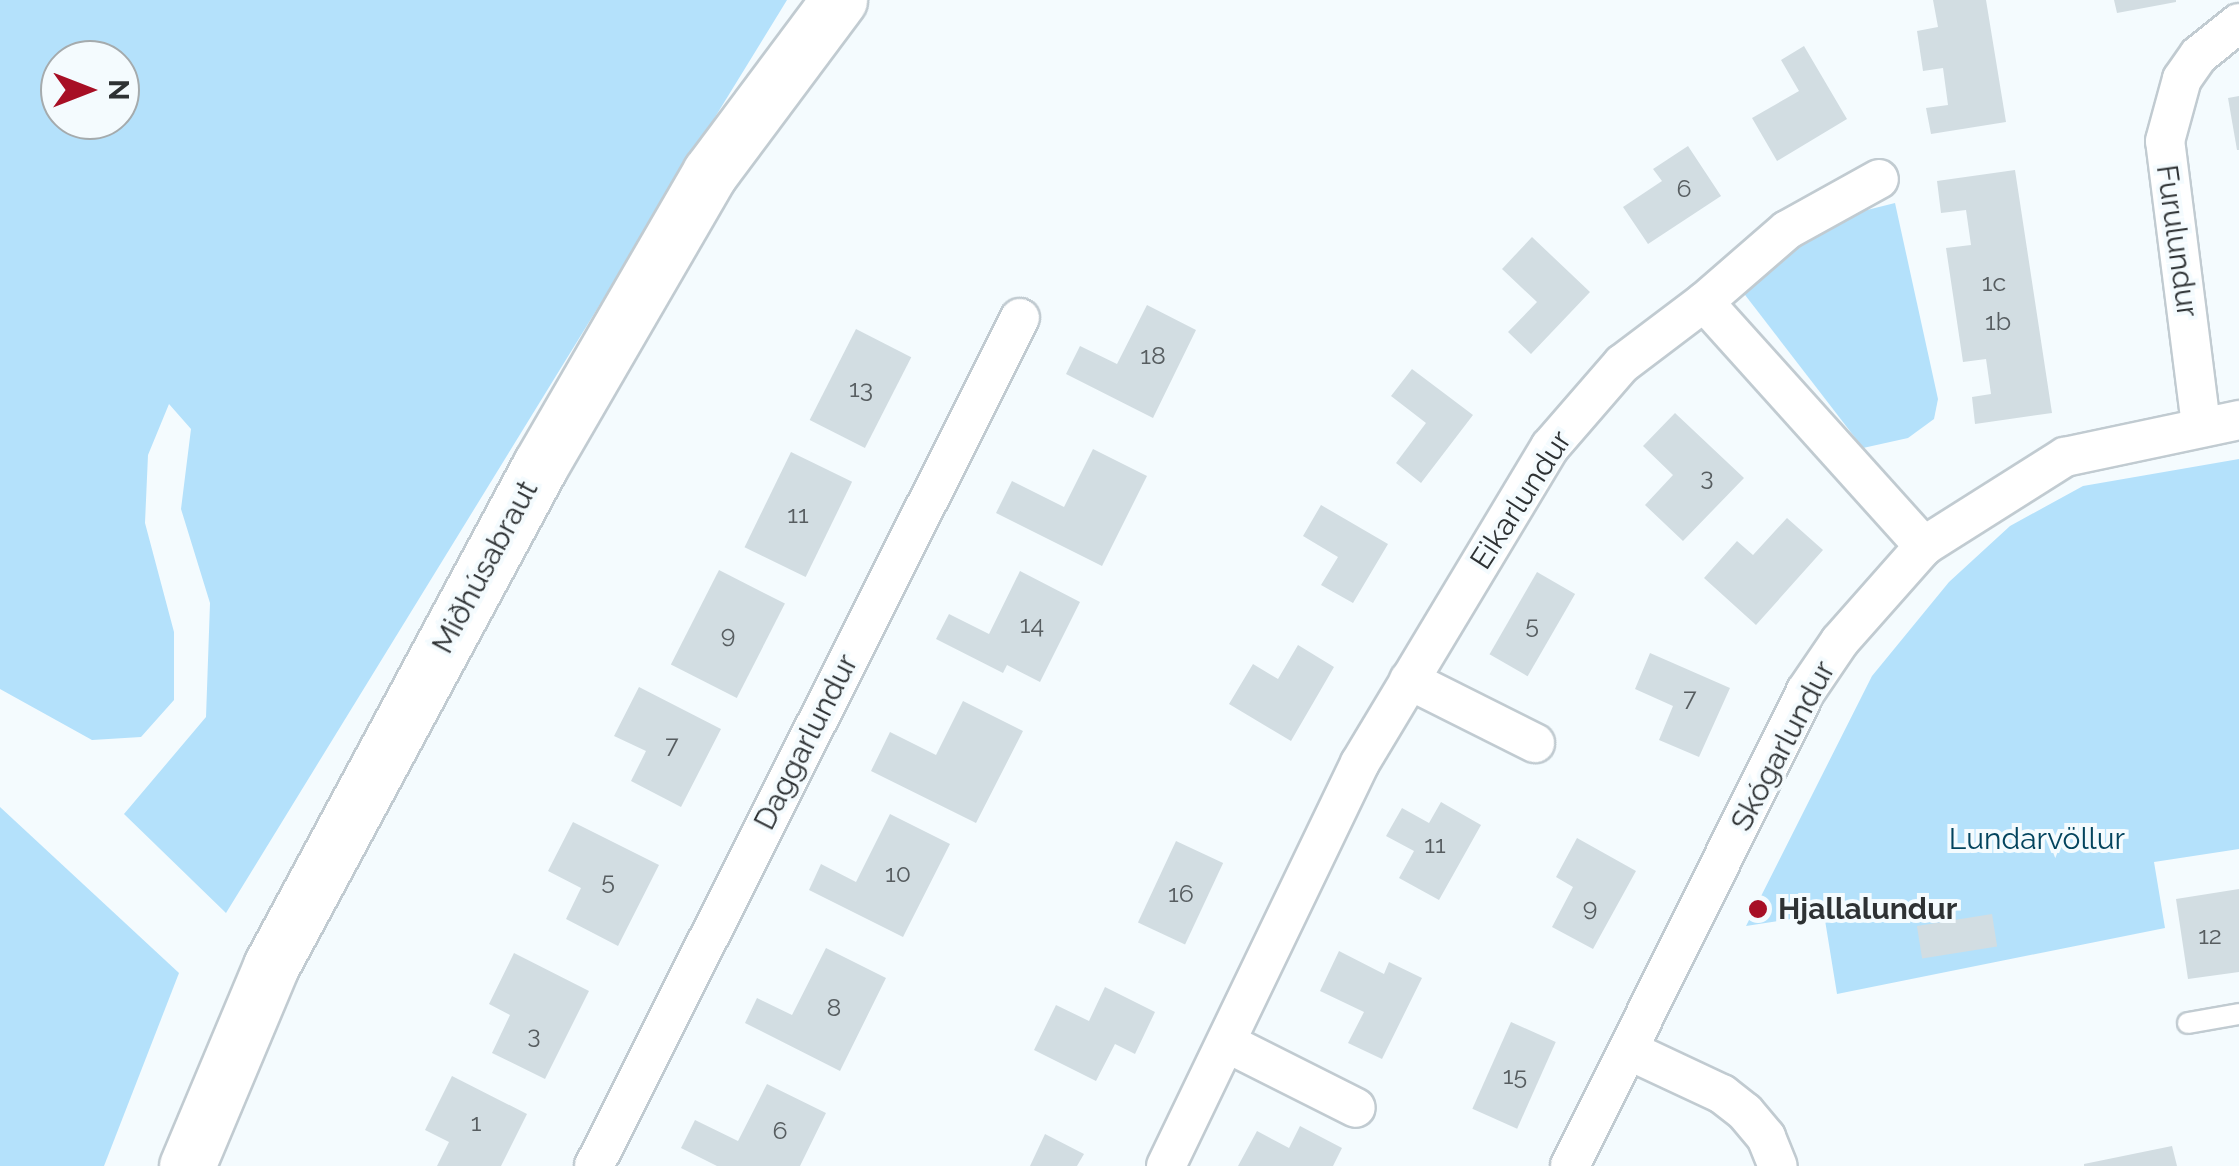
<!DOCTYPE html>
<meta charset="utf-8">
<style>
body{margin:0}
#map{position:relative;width:2239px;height:1166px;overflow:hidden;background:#f4fbfe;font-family:Raleway,sans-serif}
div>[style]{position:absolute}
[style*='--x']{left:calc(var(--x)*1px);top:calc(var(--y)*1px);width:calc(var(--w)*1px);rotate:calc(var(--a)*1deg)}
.green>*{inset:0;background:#b4e1fb}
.building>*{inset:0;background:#d2dde2;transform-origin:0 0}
.roads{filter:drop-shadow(2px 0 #c1cbd1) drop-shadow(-2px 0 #c1cbd1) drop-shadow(0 2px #c1cbd1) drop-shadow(0 -2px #c1cbd1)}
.lane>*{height:20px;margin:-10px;padding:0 10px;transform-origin:10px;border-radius:10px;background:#fff}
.street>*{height:38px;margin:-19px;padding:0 19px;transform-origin:19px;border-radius:19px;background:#fff}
.secondary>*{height:55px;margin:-27.5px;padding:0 27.5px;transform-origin:27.5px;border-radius:27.5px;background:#fff}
.dots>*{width:28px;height:28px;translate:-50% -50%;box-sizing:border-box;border:5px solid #f4fbfe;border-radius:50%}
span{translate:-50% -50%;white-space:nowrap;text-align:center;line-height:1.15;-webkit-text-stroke:8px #f4fbfe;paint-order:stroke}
.number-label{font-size:25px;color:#575d60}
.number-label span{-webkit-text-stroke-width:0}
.street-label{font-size:30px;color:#2e3234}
.park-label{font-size:30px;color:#03445e}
.poi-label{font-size:30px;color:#2e3234;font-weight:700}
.left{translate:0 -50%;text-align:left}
.north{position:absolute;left:40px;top:40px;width:100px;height:100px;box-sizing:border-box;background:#f4fbfe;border:2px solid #a5abad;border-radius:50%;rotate:90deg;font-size:28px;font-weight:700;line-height:40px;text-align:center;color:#2e3234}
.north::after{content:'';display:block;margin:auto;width:35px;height:45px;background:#a70f25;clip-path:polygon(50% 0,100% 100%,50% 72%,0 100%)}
</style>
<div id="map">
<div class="green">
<div style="clip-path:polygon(evenodd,0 0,787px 0,226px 913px,124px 814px,206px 717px,210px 603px,181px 509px,191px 429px,169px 404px,148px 455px,145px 523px,174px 632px,174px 700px,141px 737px,92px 740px,0 689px,0 0,60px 60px,120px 60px,120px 120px,60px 120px,60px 60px)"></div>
<div style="clip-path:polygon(1895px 203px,1938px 399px,1934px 419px,1908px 438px,1863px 448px,1742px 291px,1764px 268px,1843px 216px)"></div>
<div style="clip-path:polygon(2239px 459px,2239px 849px,2154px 862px,2165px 928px,1837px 994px,1824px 914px,1746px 926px,1872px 676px,1949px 582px,2010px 526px,2083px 486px)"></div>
<div style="clip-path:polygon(0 807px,179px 973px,104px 1166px,0 1166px)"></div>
</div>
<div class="building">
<div style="clip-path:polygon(1933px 0,1986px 0,2006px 122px,1931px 134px,1926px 108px,1948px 105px,1943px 68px,1923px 71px,1917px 31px,1938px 27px)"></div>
<div style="clip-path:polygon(2114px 0,2176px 0,2176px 2px,2117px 13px)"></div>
<div style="clip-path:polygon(1804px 46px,1847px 119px,1777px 161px,1752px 118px,1799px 91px,1781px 60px)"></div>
<div style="clip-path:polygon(2239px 96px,2239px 150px,2237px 150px,2228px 98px)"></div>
<div style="clip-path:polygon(1688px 146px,1721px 196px,1648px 244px,1623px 207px,1662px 181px,1653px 169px)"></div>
<div style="clip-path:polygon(2015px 170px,2052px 413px,1975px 424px,1972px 397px,1991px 394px,1986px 359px,1963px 362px,1946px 248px,1971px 245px,1966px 210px,1941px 213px,1937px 181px)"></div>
<div style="clip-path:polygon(1532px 237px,1590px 292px,1531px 354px,1508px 332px,1537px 302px,1502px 269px)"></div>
<div style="clip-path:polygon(1147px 305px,1196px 330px,1153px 418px,1066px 374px,1080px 346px,1117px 364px)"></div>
<div style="left:856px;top:329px;width:62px;height:102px;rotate:27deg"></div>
<div style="clip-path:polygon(1412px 369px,1473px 415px,1421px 483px,1396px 463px,1426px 423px,1391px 396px)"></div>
<div style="clip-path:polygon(1675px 413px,1744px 478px,1683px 541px,1645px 505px,1673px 475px,1643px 446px)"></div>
<div style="clip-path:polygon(1093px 449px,1147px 476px,1102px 566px,996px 513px,1012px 481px,1064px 507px)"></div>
<div style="left:791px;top:452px;width:68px;height:106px;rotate:26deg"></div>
<div style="clip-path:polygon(1321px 505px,1388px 544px,1353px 603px,1321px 585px,1338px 557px,1303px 536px)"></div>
<div style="clip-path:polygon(1787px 518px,1823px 550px,1756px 625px,1704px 578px,1737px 541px,1753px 555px)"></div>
<div style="left:719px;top:570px;width:74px;height:106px;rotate:27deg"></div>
<div style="clip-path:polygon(1020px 571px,1080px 602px,1040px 682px,1007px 665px,1003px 673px,936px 639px,949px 614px,989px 634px)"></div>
<div style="left:1537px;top:572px;width:44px;height:95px;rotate:30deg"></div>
<div style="clip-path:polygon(1298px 645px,1334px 667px,1291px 741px,1229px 704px,1253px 664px,1278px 679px)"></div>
<div style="clip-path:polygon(1650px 653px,1730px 688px,1699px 757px,1659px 740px,1673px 706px,1635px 689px)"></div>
<div style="clip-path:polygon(639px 687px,721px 729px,681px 807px,631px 781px,646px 751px,614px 736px)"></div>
<div style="clip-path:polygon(963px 701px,1023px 731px,976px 823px,871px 771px,890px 732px,936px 755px)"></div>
<div style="clip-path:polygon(1441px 802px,1481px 825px,1439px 900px,1399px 878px,1414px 851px,1386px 836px,1402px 808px,1429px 823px)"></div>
<div style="clip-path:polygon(890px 814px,950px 844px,903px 937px,809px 890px,821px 864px,856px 882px)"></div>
<div style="clip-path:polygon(573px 822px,659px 865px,618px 946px,566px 919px,581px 888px,548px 871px)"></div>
<div style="clip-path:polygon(1577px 838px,1636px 871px,1593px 949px,1552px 927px,1573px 887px,1556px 877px)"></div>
<div style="left:1176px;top:841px;width:52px;height:90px;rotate:25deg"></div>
<div style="clip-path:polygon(2239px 889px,2239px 972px,2188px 979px,2176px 899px)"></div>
<div style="left:1992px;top:914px;width:33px;height:76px;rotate:81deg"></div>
<div style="clip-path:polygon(826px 948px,886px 978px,840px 1071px,745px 1023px,757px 998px,792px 1015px)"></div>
<div style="clip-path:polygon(1339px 951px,1384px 974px,1389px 962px,1422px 978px,1382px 1059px,1348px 1043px,1364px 1012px,1320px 991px)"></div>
<div style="clip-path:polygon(514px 953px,589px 991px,545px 1079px,492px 1053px,510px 1015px,489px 1004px)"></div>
<div style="clip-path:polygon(1105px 987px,1155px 1012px,1135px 1054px,1115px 1044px,1096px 1081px,1034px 1050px,1056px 1005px,1089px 1021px)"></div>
<div style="left:1511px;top:1022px;width:49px;height:95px;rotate:24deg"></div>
<div style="clip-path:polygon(452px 1076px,527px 1114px,501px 1166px,437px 1166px,449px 1142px,425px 1130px)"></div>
<div style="clip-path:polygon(767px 1084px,826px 1113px,800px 1166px,717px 1166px,681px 1148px,695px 1120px,738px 1141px)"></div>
<div style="clip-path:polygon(1300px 1126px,1342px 1148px,1333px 1166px,1238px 1166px,1257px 1131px,1289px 1148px)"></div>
<div style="clip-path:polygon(1045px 1134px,1084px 1154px,1077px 1166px,1030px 1166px)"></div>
<div style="clip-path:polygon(2172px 1146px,2177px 1166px,2084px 1166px,2084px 1164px)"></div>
</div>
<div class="roads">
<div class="lane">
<div style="--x:2188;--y:1023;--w:52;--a:-10"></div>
</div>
<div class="street">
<div style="--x:1704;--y:302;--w:329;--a:48"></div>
<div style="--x:2201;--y:425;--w:286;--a:-97.2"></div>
<div style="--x:2165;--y:141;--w:64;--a:-74.7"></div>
<div style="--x:2182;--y:79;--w:29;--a:-55"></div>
<div style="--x:2199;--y:55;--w:51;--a:-38.7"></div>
<div style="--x:1409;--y:680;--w:141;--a:26.6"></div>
<div style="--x:1227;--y:1043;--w:144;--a:26.7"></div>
<div style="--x:1628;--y:1050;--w:104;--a:25.1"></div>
<div style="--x:1722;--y:1094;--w:29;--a:38"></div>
<div style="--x:1745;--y:1112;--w:33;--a:50"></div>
<div style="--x:1766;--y:1137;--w:31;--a:68"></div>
<div style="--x:594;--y:1166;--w:949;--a:-63.33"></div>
<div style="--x:1166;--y:1166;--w:447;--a:-64.3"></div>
<div style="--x:1360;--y:763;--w:369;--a:-59"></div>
<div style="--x:1550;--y:447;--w:110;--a:-49.1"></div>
<div style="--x:1622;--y:364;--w:103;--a:-37.1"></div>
<div style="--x:1704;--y:302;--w:110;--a:-40.9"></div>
<div style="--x:1787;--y:230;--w:105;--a:-29"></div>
<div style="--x:1570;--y:1166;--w:530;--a:-63.58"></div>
<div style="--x:1806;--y:691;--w:60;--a:-55.8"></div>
<div style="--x:1840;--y:641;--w:127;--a:-48.5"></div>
<div style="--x:1924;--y:546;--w:167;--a:-32.3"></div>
<div style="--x:2065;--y:457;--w:178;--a:-12"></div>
</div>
<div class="secondary">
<div style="--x:187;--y:1166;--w:217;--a:-67.2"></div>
<div style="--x:271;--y:966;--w:568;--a:-61.72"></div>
<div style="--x:540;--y:466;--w:339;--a:-59.9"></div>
<div style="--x:710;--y:173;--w:216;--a:-53.3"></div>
</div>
</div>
<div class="dots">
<div style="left:1758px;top:909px;background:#a70f25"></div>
</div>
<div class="number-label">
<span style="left:1684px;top:188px">6</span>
<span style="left:1994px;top:282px">1c</span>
<span style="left:1998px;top:321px">1b</span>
<span style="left:1153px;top:355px">18</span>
<span style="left:861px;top:388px">13</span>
<span style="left:1707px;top:476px">3</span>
<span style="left:798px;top:514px">11</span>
<span style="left:1032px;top:624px">14</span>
<span style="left:1532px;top:624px">5</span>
<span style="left:728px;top:634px">9</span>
<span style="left:1690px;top:697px">7</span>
<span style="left:672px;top:744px">7</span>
<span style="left:1435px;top:844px">11</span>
<span style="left:898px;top:873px">10</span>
<span style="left:608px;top:880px">5</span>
<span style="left:1181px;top:893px">16</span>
<span style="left:1590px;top:907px">9</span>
<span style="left:2210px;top:935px">12</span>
<span style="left:834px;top:1007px">8</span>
<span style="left:534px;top:1034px">3</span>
<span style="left:1515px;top:1075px">15</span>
<span style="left:476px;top:1122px">1</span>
<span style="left:780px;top:1130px">6</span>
</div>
<div class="street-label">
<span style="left:2177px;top:241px;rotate:82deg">Furulundur</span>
<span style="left:1521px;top:500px;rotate:-57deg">Eikarlundur</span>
<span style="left:485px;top:567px;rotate:-62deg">Miðhúsabraut</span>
<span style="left:806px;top:742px;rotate:-63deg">Daggarlundur</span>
<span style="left:1783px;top:746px;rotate:-62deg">Skógarlundur</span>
</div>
<div class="park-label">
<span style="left:2037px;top:839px">Lundarvöllur</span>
</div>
<div class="poi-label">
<span class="left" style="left:1778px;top:909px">Hjallalundur</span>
</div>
<div class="north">N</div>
</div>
